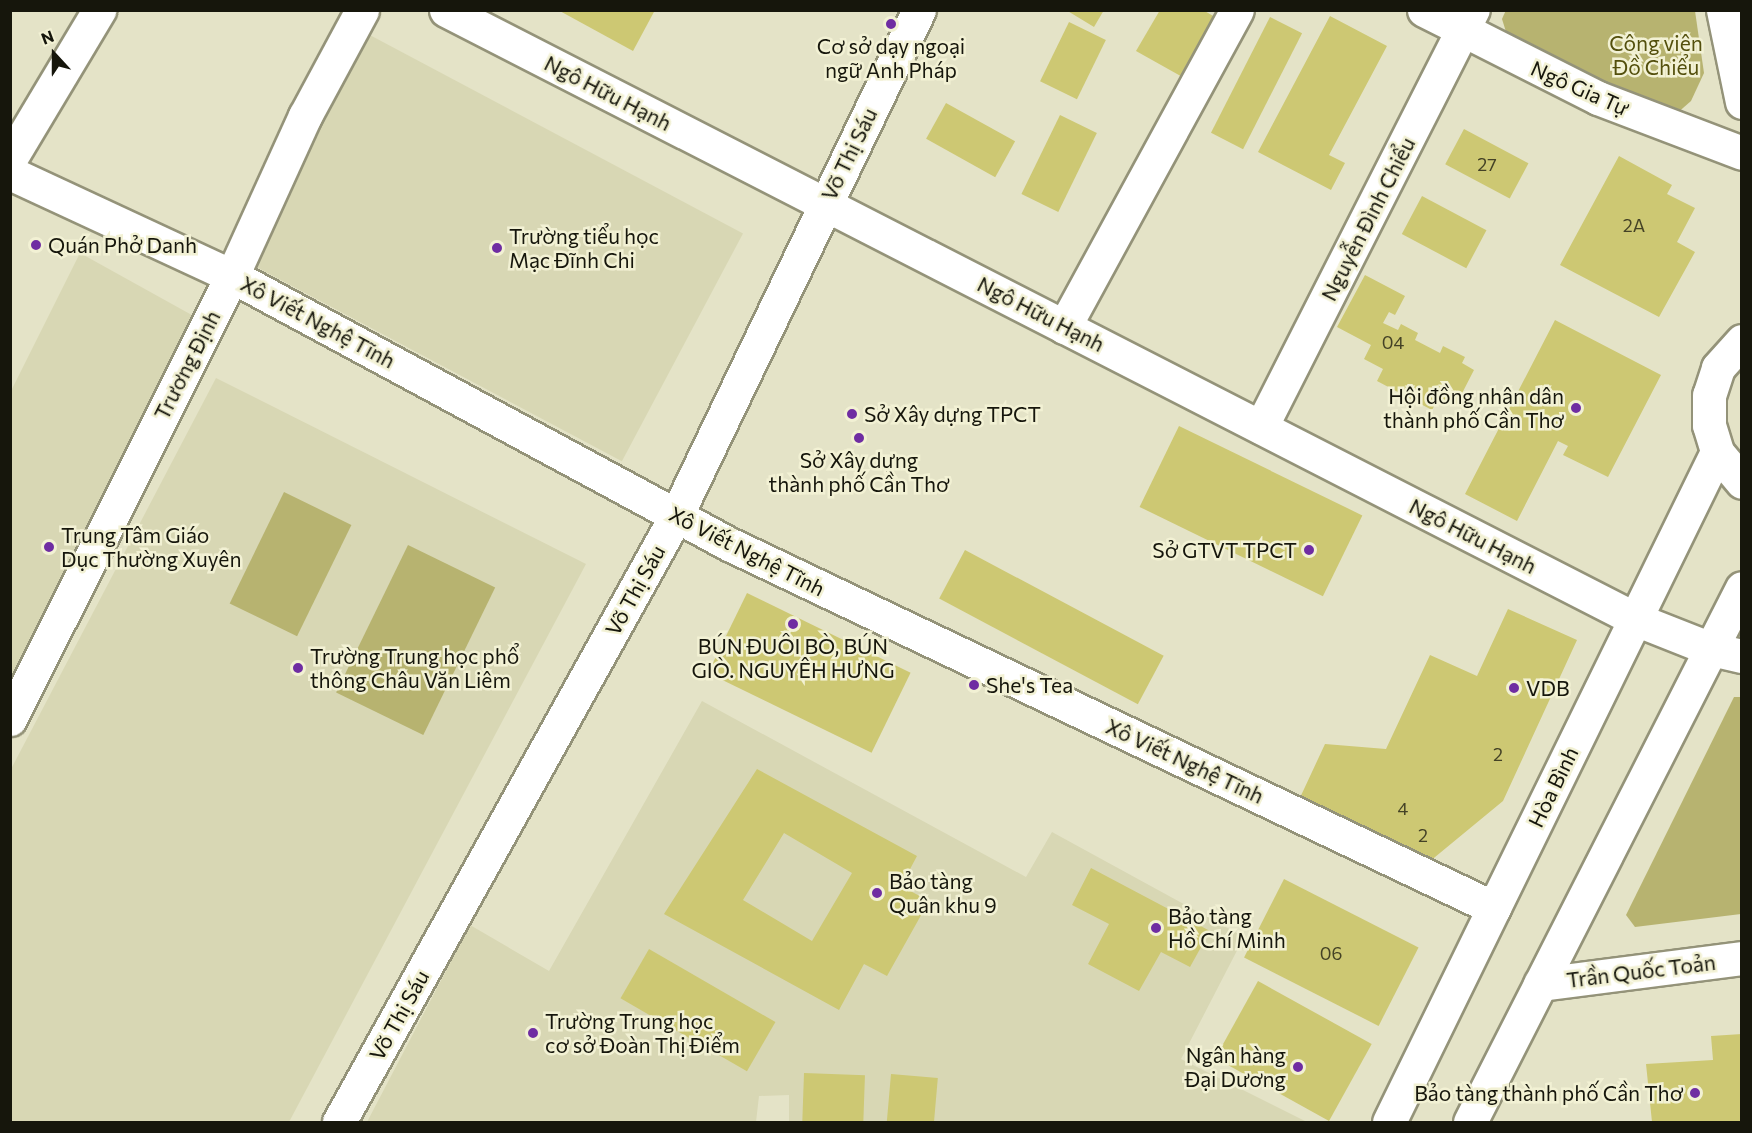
<!DOCTYPE html>
<meta charset="utf-8">
<style>
body{margin:0}
#map{position:relative;width:1752px;height:1133px;overflow:hidden;background:#e4e3c7;font-family:Commissioner,sans-serif}
div>[style]{position:absolute}
[style*='--x']{left:calc(var(--x)*1px);top:calc(var(--y)*1px);width:calc(var(--w)*1px);rotate:calc(var(--a)*1deg)}
.built>*{inset:0;background:#d8d7b4;transform-origin:0 0}
.green>*{inset:0;background:#b7b370;transform-origin:0 0}
.building>*{inset:0;background:#cdc873;transform-origin:0 0}
.roads{filter:drop-shadow(2px 0 #949379) drop-shadow(-2px 0 #949379) drop-shadow(0 2px #949379) drop-shadow(0 -2px #949379)}
.minor>*{height:33px;margin:-16.5px;padding:0 16.5px;transform-origin:16.5px;border-radius:16.5px;background:#fff}
.major>*{height:33px;margin:-16.5px;padding:0 16.5px;transform-origin:16.5px;border-radius:16.5px;background:#fff}
.dots>*{width:16px;height:16px;translate:-50% -50%;box-sizing:border-box;border:3px solid #f2f1d4;border-radius:50%}
span{translate:-50% -50%;white-space:nowrap;text-align:center;line-height:1.15;-webkit-text-stroke:5px #f2f1d4;paint-order:stroke}
.number-label{font-size:18px;color:#444226}
.number-label span{-webkit-text-stroke-width:0}
.park-label{font-size:21px;color:#534f0c}
.poi-label{font-size:21px;color:#16160c}
.left{translate:0 -50%;text-align:left}
.right{translate:-100% -50%;text-align:right}
.street-label{font-size:21px;color:#16160c}
.frame{position:absolute;inset:0;border:12px solid #16160c;pointer-events:none}
.north{position:absolute;left:24px;top:24px;width:60px;height:60px;-webkit-text-stroke:4px #f2f1d4;paint-order:stroke;rotate:339deg;font-size:16px;font-weight:700;line-height:24px;text-align:center;color:#16160c}
.north::after{content:'';display:block;margin:auto;width:21px;height:27px;background:#16160c;clip-path:polygon(50% 0,100% 100%,50% 72%,0 100%)}
</style>
<div id="map">
<div class="built">
<div style="left:366px;top:33px;width:427px;height:258px;rotate:28deg"></div>
<div style="clip-path:polygon(80px 253px,199px 319px,11px 703px,11px 391px)"></div>
<div style="clip-path:polygon(216px 378px,586px 564px,289px 1122px,11px 1122px,10px 771px)"></div>
<div style="clip-path:polygon(702px 701px,1026px 877px,1052px 832px,1244px 937px,1181px 1059px,1307px 1122px,789px 1122px,789px 1095px,759px 1096px,756px 1122px,367px 1122px,470px 925px,549px 971px)"></div>
</div>
<div class="green">
<div style="clip-path:polygon(1506px 10px,1695px 11px,1704px 73px,1691px 101px,1675px 115px,1507px 35px,1502px 19px)"></div>
<div style="left:284px;top:492px;width:75px;height:124px;rotate:26deg"></div>
<div style="left:408px;top:545px;width:97px;height:164px;rotate:26deg"></div>
<div style="clip-path:polygon(1734px 697px,1742px 697px,1741px 914px,1635px 927px,1626px 915px)"></div>
</div>
<div class="building">
<div style="clip-path:polygon(558px 10px,655px 10px,633px 51px)"></div>
<div style="clip-path:polygon(1066px 10px,1104px 10px,1094px 27px)"></div>
<div style="clip-path:polygon(1160px 10px,1203px 10px,1220px 20px,1186px 79px,1136px 51px)"></div>
<div style="clip-path:polygon(1330px 16px,1387px 46px,1329px 155px,1345px 163px,1331px 190px,1258px 152px)"></div>
<div style="left:1270px;top:17px;width:36px;height:130px;rotate:27deg"></div>
<div style="left:1069px;top:22px;width:41px;height:66px;rotate:26deg"></div>
<div style="left:946px;top:103px;width:79px;height:41px;rotate:29deg"></div>
<div style="left:1060px;top:115px;width:41px;height:88px;rotate:26deg"></div>
<div style="left:1464px;top:129px;width:73px;height:40px;rotate:28deg"></div>
<div style="clip-path:polygon(1619px 156px,1672px 185px,1667px 194px,1695px 208px,1677px 242px,1695px 252px,1659px 317px,1560px 265px)"></div>
<div style="left:1422px;top:196px;width:73px;height:43px;rotate:28deg"></div>
<div style="clip-path:polygon(1365px 275px,1405px 296px,1395px 315px,1389px 312px,1383px 323px,1398px 330px,1401px 324px,1418px 333px,1415px 340px,1440px 353px,1443px 346px,1465px 357px,1462px 363px,1474px 370px,1456px 405px,1439px 397px,1432px 410px,1377px 381px,1383px 369px,1364px 359px,1371px 345px,1337px 327px)"></div>
<div style="clip-path:polygon(1555px 320px,1661px 375px,1608px 477px,1563px 455px,1568px 446px,1558px 441px,1517px 521px,1465px 494px)"></div>
<div style="left:1179px;top:426px;width:204px;height:90px;rotate:26deg"></div>
<div style="left:965px;top:550px;width:225px;height:55px;rotate:28deg"></div>
<div style="left:747px;top:593px;width:182px;height:89px;rotate:26deg"></div>
<div style="clip-path:polygon(1508px 609px,1577px 640px,1503px 801px,1429px 862px,1298px 802px,1325px 744px,1386px 749px,1430px 655px,1477px 676px)"></div>
<div style="clip-path:polygon(evenodd,757px 769px,917px 856px,901px 886px,929px 901px,887px 976px,864px 964px,839px 1010px,664px 914px,757px 769px,784px 833px,852px 873px,812px 941px,743px 900px,784px 833px)"></div>
<div style="clip-path:polygon(1091px 868px,1210px 931px,1190px 967px,1161px 952px,1139px 991px,1088px 964px,1109px 924px,1072px 905px)"></div>
<div style="left:1284px;top:879px;width:151px;height:88px;rotate:27deg"></div>
<div style="left:649px;top:949px;width:146px;height:57px;rotate:30deg"></div>
<div style="left:1258px;top:981px;width:130px;height:88px;rotate:29deg"></div>
<div style="clip-path:polygon(1742px 1034px,1742px 1122px,1652px 1122px,1646px 1064px,1713px 1060px,1711px 1036px)"></div>
<div style="left:804px;top:1073px;width:61px;height:49px;rotate:2deg"></div>
<div style="left:891px;top:1074px;width:47px;height:48px;rotate:5deg"></div>
</div>
<div class="roads">
<div class="minor">
<div style="--x:446;--y:10;--w:1336;--a:27.12"></div>
<div style="--x:1635;--y:619;--w:82;--a:21.5"></div>
<div style="--x:1711;--y:649;--w:32;--a:13"></div>
<div style="--x:1424;--y:10;--w:195;--a:26.8"></div>
<div style="--x:1598;--y:98;--w:154;--a:20.9"></div>
<div style="--x:10;--y:159;--w:174;--a:-59.1"></div>
<div style="--x:10;--y:173;--w:245;--a:24.9"></div>
<div style="--x:232;--y:276;--w:565;--a:28.34"></div>
<div style="--x:729;--y:544;--w:847;--a:25.45"></div>
<div style="--x:1064;--y:327;--w:361;--a:-61.4"></div>
<div style="--x:1261;--y:427;--w:468;--a:-63.1"></div>
<div style="--x:10;--y:719;--w:496;--a:-63.4"></div>
<div style="--x:232;--y:276;--w:176;--a:-65.5"></div>
<div style="--x:305;--y:116;--w:120;--a:-61.7"></div>
<div style="--x:1540;--y:984;--w:204;--a:-7.3"></div>
<div style="--x:339;--y:1122;--w:693;--a:-60.92"></div>
<div style="--x:676;--y:516;--w:561;--a:-64.35"></div>
</div>
<div class="major">
<div style="--x:1723;--y:10;--w:94;--a:78.3"></div>
<div style="--x:1742;--y:341;--w:36;--a:132"></div>
<div style="--x:1718;--y:368;--w:28;--a:108"></div>
<div style="--x:1709;--y:395;--w:30;--a:90"></div>
<div style="--x:1709;--y:425;--w:28;--a:73"></div>
<div style="--x:1717;--y:452;--w:39;--a:50"></div>
<div style="--x:1389;--y:1122;--w:746;--a:-63.92"></div>
<div style="--x:1470;--y:1122;--w:599;--a:-63.01"></div>
</div>
</div>
<div class="dots">
<div style="left:891px;top:24px;background:#6f2da2"></div>
<div style="left:36px;top:245px;background:#6f2da2"></div>
<div style="left:497px;top:248px;background:#6f2da2"></div>
<div style="left:1576px;top:408px;background:#6f2da2"></div>
<div style="left:852px;top:414px;background:#6f2da2"></div>
<div style="left:859px;top:438px;background:#6f2da2"></div>
<div style="left:49px;top:547px;background:#6f2da2"></div>
<div style="left:1309px;top:550px;background:#6f2da2"></div>
<div style="left:793px;top:624px;background:#6f2da2"></div>
<div style="left:298px;top:668px;background:#6f2da2"></div>
<div style="left:974px;top:685px;background:#6f2da2"></div>
<div style="left:1514px;top:688px;background:#6f2da2"></div>
<div style="left:877px;top:893px;background:#6f2da2"></div>
<div style="left:1156px;top:928px;background:#6f2da2"></div>
<div style="left:533px;top:1033px;background:#6f2da2"></div>
<div style="left:1298px;top:1067px;background:#6f2da2"></div>
<div style="left:1695px;top:1093px;background:#6f2da2"></div>
</div>
<div class="number-label">
<span style="left:1487px;top:164px">27</span>
<span style="left:1634px;top:225px">2A</span>
<span style="left:1393px;top:342px">04</span>
<span style="left:1498px;top:754px">2</span>
<span style="left:1403px;top:808px">4</span>
<span style="left:1423px;top:835px">2</span>
<span style="left:1331px;top:953px">06</span>
</div>
<div class="park-label">
<span style="left:1656px;top:55px">Công viên<br>Đồ Chiểu</span>
</div>
<div class="poi-label">
<span style="left:891px;top:58px">Cơ sở dạy ngoại<br>ngữ Anh Pháp</span>
<span class="left" style="left:509px;top:248px">Trường tiểu học<br>Mạc Đĩnh Chi</span>
<span class="left" style="left:48px;top:245px">Quán Phở Danh</span>
<span class="right" style="left:1564px;top:408px">Hội đồng nhân dân<br>thành phố Cần Thơ</span>
<span class="left" style="left:864px;top:414px">Sở Xây dựng TPCT</span>
<span style="left:859px;top:472px">Sở Xây dựng<br>thành phố Cần Thơ</span>
<span class="left" style="left:61px;top:547px">Trung Tâm Giáo<br>Dục Thường Xuyên</span>
<span class="right" style="left:1297px;top:550px">Sở GTVT TPCT</span>
<span style="left:793px;top:658px">BÚN ĐUÔI BÒ, BÚN<br>GIÒ. NGUYÊH HƯNG</span>
<span class="left" style="left:310px;top:668px">Trường Trung học phổ<br>thông Châu Văn Liêm</span>
<span class="left" style="left:986px;top:685px">She's Tea</span>
<span class="left" style="left:1526px;top:688px">VDB</span>
<span class="left" style="left:889px;top:893px">Bảo tàng<br>Quân khu 9</span>
<span class="left" style="left:1168px;top:928px">Bảo tàng<br>Hồ Chí Minh</span>
<span class="left" style="left:545px;top:1033px">Trường Trung học<br>cơ sở Đoàn Thị Điểm</span>
<span class="right" style="left:1286px;top:1067px">Ngân hàng<br>Đại Dương</span>
<span class="right" style="left:1683px;top:1093px">Bảo tàng thành phố Cần Thơ</span>
</div>
<div class="street-label">
<span style="left:1580px;top:88px;rotate:24deg">Ngô Gia Tự</span>
<span style="left:608px;top:93px;rotate:27deg">Ngô Hữu Hạnh</span>
<span style="left:849px;top:154px;rotate:-64deg">Võ Thị Sáu</span>
<span style="left:1368px;top:219px;rotate:-63deg">Nguyễn Đình Chiểu</span>
<span style="left:1041px;top:314px;rotate:27deg">Ngô Hữu Hạnh</span>
<span style="left:318px;top:322px;rotate:28deg">Xô Viết Nghệ Tĩnh</span>
<span style="left:187px;top:365px;rotate:-63deg">Trương Định</span>
<span style="left:1473px;top:536px;rotate:27deg">Ngô Hữu Hạnh</span>
<span style="left:747px;top:551px;rotate:27deg">Xô Viết Nghệ Tĩnh</span>
<span style="left:635px;top:590px;rotate:-61deg">Võ Thị Sáu</span>
<span style="left:1185px;top:761px;rotate:25deg">Xô Viết Nghệ Tĩnh</span>
<span style="left:1553px;top:787px;rotate:-64deg">Hòa Bình</span>
<span style="left:1641px;top:971px;rotate:-7deg">Trần Quốc Toản</span>
<span style="left:399px;top:1015px;rotate:-61deg">Võ Thị Sáu</span>
</div>
<div class="frame"></div>
<div class="north">N</div>
</div>
